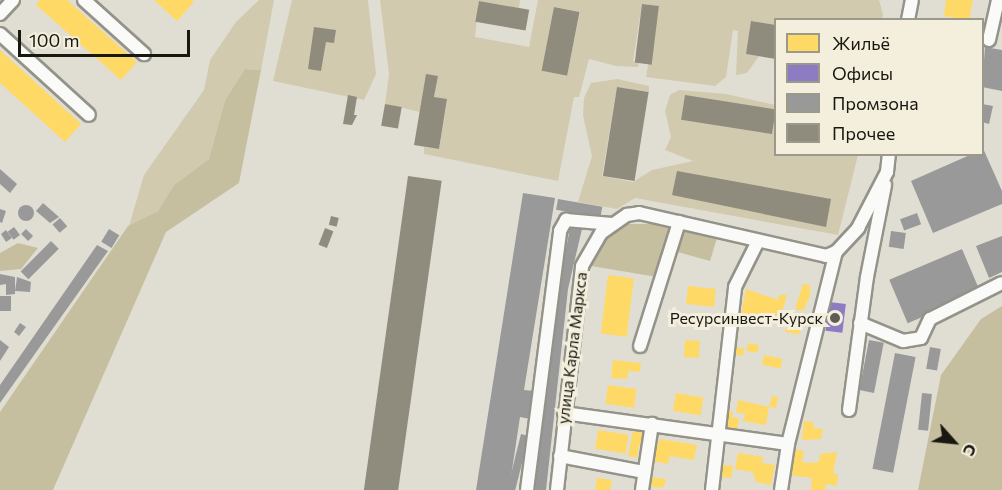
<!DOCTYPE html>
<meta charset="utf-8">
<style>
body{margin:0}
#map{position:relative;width:1002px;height:490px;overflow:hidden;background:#e0ded3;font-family:Commissioner,sans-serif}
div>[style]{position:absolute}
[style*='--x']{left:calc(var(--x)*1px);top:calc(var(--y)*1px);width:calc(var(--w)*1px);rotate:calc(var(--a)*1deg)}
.green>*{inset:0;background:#d1caaf}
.forest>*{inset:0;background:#c6bf9f}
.homes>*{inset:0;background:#ffd966;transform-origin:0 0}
.offices>*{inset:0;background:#8e7cc3;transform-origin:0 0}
.industry>*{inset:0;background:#999;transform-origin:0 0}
.round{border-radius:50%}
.building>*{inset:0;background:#8f8c7e;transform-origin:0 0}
.roads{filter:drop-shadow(2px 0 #94938a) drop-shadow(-2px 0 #94938a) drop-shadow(0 2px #94938a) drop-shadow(0 -2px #94938a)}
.minor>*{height:12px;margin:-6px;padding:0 6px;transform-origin:6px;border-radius:6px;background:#fafaf8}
.dots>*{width:16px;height:16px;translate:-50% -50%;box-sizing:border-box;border:3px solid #f3efdc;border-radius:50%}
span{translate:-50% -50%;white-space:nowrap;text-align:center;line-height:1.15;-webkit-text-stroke:6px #f3efdc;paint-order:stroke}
.poi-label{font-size:16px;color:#181710}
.right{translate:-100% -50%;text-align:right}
.street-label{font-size:16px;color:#181710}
.legend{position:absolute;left:774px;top:18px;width:210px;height:138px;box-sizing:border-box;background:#f3efdc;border:2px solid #9b998a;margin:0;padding:8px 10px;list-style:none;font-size:18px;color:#181710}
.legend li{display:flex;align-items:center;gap:12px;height:30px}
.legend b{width:30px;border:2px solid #9b998a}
.north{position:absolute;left:924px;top:412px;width:60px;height:60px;-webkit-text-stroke:4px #f3efdc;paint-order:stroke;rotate:117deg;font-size:16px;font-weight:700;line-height:24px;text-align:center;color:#181710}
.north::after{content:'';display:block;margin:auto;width:21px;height:27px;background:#181710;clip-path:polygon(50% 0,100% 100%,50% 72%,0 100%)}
.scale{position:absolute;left:18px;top:30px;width:172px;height:27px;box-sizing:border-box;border:3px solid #181710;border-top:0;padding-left:8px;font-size:18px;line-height:21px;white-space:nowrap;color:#181710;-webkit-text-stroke:4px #f3efdc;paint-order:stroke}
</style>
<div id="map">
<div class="green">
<div style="clip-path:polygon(259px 0,274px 0,261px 70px,245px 69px,225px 100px,209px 159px,174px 185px,158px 211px,129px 226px,144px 175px,204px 90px,210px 60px,236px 22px)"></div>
<div style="clip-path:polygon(292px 0,368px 0,376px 74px,364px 100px,273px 81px)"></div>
<div style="clip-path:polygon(evenodd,380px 0,520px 0,519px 8px,479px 1px,475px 37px,529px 47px,538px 0,879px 0,883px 15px,882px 20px,776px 20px,775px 25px,752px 21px,746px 54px,759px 56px,747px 73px,736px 75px,738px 31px,733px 30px,726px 77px,715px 86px,646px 77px,658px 6px,642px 4px,633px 61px,639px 63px,638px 67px,616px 66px,589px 59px,579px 97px,574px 97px,558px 181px,424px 154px,424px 147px,439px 149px,447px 100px,434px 97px,438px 76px,420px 112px,385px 104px,389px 74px,380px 0,555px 7px,580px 12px,567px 76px,543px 71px,555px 7px)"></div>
<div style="clip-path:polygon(617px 79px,649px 86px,649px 92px,617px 87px,602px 176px,633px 182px,652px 170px,693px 161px,665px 150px,671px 137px,665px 111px,670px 95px,679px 90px,726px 94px,775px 105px,776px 154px,858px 155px,838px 235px,635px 198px,617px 209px,578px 202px,592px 156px,583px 115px,584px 98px,591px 83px)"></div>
</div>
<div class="forest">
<div style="clip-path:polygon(245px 69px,261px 70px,239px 183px,166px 232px,53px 490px,0 490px,0 412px,128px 226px,158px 211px,174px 185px,209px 159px,225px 100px)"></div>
<div style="clip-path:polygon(625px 224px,652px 224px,717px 238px,710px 261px,667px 249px,657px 277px,591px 266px,589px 258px,607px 233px)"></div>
<div style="clip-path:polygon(18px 243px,38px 248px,21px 269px,0 271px,0 253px)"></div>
<div style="clip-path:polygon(1002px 306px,1002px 490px,918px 490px,941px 375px,981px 319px)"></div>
</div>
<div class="homes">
<div style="clip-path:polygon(40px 0,67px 0,137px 62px,121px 80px,36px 5px)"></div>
<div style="clip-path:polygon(154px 0,192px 0,194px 2px,177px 21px)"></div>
<div style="clip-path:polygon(946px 0,973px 0,969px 20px,944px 16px)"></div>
<div style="clip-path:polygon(0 50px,81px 124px,65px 142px,0 83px)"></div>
<div style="left:608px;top:275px;width:26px;height:59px;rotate:7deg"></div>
<div style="clip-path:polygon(803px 284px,810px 285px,810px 296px,803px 311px,795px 309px)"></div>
<div style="left:688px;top:286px;width:28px;height:18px;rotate:6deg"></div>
<div style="clip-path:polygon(746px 289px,778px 300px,779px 295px,787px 295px,780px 319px,741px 315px)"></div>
<div style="left:787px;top:324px;width:14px;height:8px;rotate:12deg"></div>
<div style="left:685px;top:340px;width:15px;height:17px;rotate:4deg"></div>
<div style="left:748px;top:343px;width:11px;height:8px;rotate:10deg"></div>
<div style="clip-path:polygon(734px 347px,744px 348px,743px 356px,732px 354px)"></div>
<div style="left:764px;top:355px;width:19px;height:10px;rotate:12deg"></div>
<div style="clip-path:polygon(613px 360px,641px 363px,640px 372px,628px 371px,627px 379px,611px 378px)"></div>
<div style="left:608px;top:385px;width:29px;height:19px;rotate:8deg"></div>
<div style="left:676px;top:393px;width:28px;height:18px;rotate:10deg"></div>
<div style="clip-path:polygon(772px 396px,778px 397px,776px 408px,769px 407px)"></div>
<div style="clip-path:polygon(738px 400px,769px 407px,766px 425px,743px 421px,745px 414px,736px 412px)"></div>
<div style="clip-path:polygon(722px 410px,733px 412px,732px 417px,739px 418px,737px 429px,723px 427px)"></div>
<div style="clip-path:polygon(804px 421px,814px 422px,813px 428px,823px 429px,821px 439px,802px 440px)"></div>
<div style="left:598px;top:430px;width:31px;height:19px;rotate:9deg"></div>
<div style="clip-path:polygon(633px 431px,647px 434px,645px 446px,639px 445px,637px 458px,628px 456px)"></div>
<div style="clip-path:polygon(660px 439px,697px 445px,694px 460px,670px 456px,668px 464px,652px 461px)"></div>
<div style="clip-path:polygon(792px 449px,804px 451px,802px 462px,810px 463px,819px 462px,820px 454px,837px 452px,833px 474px,838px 474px,837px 486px,826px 484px,825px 490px,811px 490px,812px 478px,789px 475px)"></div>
<div style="clip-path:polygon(738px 453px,763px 457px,762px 463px,775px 465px,771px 485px,756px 482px,753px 472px,735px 469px)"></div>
<div style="left:716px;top:464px;width:17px;height:12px;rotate:7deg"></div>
<div style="clip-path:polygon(650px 477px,666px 479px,665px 485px,661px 488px,648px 486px)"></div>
<div style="clip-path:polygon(597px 478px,612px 480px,610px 490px,595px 490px)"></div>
</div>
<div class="offices">
<div style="left:829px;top:302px;width:17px;height:29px;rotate:7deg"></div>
</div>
<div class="industry">
<div style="clip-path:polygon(985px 47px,1002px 50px,1002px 91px,982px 87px)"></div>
<div style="clip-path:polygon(982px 104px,993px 106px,989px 124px,982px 122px)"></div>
<div style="clip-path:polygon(982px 146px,1002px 191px,1002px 204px,933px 233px,911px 181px,972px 154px,982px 154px)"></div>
<div style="clip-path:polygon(0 169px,17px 184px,10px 193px,0 184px)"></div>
<div style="clip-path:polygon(523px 193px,555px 198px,524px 390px,534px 391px,530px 419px,520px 417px,509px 490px,476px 490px)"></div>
<div style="left:558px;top:199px;width:45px;height:11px;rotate:10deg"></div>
<div style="clip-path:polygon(43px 203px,59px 217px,50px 223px,36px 211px)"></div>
<div class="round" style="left:18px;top:205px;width:16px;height:16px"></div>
<div style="clip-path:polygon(0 209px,6px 211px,2px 223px,0 222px)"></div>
<div style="left:917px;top:213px;width:12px;height:18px;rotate:70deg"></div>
<div style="left:60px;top:218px;width:11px;height:10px;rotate:49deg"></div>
<div style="left:14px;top:227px;width:10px;height:8px;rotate:53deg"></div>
<div style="clip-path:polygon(570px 228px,582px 229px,568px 289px,546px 490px,535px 490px,555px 306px)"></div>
<div style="left:26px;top:229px;width:10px;height:7px;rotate:45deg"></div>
<div style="left:109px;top:229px;width:12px;height:15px;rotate:31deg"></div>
<div style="clip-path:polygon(6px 230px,12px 238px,6px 242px,1px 234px)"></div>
<div style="left:891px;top:231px;width:15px;height:16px;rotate:8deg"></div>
<div style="clip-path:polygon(1002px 236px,1002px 272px,989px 278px,976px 246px)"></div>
<div style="left:51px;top:241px;width:11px;height:43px;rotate:45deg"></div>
<div style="clip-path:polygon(97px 245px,108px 251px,103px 258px,0 403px,0 385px)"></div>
<div style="left:962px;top:249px;width:47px;height:79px;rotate:67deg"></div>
<div style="clip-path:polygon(0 274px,15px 277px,15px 294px,6px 295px,6px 284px,0 285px)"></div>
<div style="clip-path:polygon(17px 277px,31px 282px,30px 292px,15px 291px)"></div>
<div style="left:0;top:296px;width:11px;height:15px"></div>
<div style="clip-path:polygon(20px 323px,26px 327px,19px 336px,14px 332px)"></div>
<div style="clip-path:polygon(0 340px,9px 347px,0 361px)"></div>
<div style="left:869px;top:340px;width:15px;height:51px;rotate:11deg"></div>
<div style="left:930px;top:347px;width:11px;height:22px;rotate:10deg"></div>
<div style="left:895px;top:353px;width:21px;height:118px;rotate:11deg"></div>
<div style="left:922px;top:393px;width:10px;height:37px;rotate:6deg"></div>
<div style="left:521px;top:434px;width:8px;height:57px;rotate:14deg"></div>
</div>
<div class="building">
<div style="left:479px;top:1px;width:51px;height:21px;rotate:10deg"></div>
<div style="left:642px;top:4px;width:17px;height:59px;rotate:7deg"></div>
<div style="left:554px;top:7px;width:26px;height:65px;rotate:11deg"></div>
<div style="clip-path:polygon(751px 21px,776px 25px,776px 59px,746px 54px)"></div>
<div style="clip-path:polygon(314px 27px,336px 30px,334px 43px,326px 42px,321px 71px,308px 69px)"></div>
<div style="clip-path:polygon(426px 74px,438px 76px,434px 97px,447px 99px,439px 149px,414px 145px)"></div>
<div style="left:617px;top:87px;width:32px;height:90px;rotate:9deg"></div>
<div style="clip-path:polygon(348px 95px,357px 97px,354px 115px,357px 115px,352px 125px,343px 124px)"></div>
<div style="left:685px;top:95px;width:92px;height:25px;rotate:9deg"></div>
<div style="left:385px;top:104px;width:17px;height:22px;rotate:10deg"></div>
<div style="clip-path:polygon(677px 171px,831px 199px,826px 227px,672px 195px)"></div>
<div style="left:408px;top:176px;width:34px;height:318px;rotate:8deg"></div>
<div style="left:331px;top:216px;width:8px;height:9px;rotate:14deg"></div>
<div style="left:325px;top:228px;width:9px;height:18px;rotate:21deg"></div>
</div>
<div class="roads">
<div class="minor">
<div style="--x:84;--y:0;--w:81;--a:42"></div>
<div style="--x:0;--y:14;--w:19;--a:-47"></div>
<div style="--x:908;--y:20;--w:20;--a:-79"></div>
<div style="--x:0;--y:34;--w:120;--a:42.3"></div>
<div style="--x:989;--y:40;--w:41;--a:-77.3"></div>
<div style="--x:860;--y:323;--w:47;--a:22.7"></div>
<div style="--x:903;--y:341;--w:18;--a:-9"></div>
<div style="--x:921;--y:338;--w:21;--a:-65"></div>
<div style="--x:930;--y:319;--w:80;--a:-26.6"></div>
<div style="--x:640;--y:346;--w:130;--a:-72.5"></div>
<div style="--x:849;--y:410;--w:134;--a:-82.3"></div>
<div style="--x:867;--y:277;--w:94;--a:-78.9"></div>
<div style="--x:564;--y:413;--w:226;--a:7.9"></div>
<div style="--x:560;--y:456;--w:86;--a:10.8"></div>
<div style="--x:527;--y:490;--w:261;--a:-82.7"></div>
<div style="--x:560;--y:231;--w:13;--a:-61"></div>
<div style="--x:566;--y:220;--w:46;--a:5"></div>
<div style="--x:557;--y:490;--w:225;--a:-83.6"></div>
<div style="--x:582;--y:266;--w:38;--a:-60"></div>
<div style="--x:601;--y:233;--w:32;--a:-35"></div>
<div style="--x:627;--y:215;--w:12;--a:-9"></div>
<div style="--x:639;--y:213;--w:192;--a:12.9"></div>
<div style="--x:826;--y:256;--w:11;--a:-22"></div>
<div style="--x:836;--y:252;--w:33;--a:-47"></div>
<div style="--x:858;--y:228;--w:63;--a:-62.6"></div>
<div style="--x:887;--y:172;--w:18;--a:-84"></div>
<div style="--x:642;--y:490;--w:67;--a:-81.4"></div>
<div style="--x:712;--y:490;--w:204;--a:-83.5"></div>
<div style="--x:735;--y:287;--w:51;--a:-63.4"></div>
<div style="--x:781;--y:490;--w:47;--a:-81.3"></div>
<div style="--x:788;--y:444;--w:198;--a:-76"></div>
</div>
</div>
<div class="dots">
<div style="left:835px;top:318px;background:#5e5d54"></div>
</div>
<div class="poi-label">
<span class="right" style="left:823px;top:318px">Ресурсинвест-Курск</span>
</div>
<div class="street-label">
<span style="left:572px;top:348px;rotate:-83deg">улица Карла Маркса</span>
</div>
<ul class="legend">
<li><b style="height:16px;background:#ffd966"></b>Жильё</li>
<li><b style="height:16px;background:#8e7cc3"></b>Офисы</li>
<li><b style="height:16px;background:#999"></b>Промзона</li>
<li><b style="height:16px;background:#8f8c7e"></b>Прочее</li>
</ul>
<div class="north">С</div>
<div class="scale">100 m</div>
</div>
